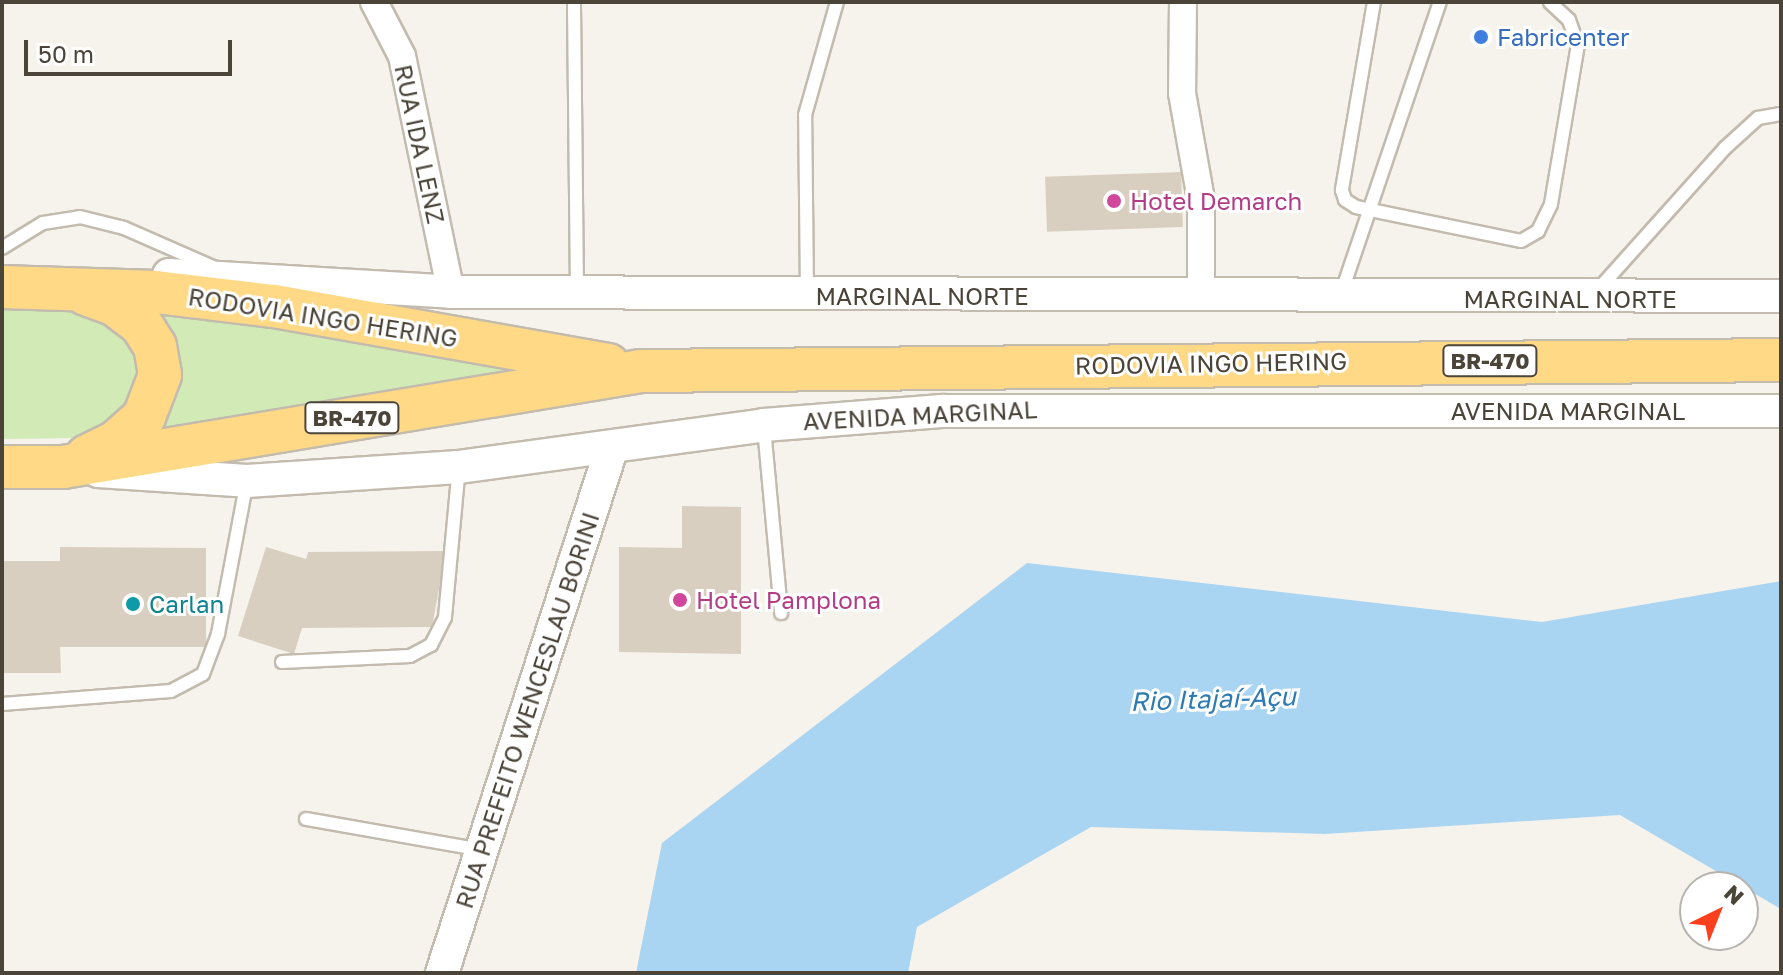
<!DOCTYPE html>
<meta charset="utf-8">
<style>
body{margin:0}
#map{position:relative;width:1783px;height:975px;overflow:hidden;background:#f6f3ec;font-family:"Golos Text",sans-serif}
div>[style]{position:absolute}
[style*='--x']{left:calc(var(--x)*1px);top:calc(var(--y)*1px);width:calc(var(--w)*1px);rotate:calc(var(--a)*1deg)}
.green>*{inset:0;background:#d2eab5}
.water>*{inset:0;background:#a9d4f2}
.building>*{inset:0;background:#d8cfc1;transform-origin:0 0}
.roads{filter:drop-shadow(2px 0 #c2bbae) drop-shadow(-2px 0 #c2bbae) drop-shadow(0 2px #c2bbae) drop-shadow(0 -2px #c2bbae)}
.service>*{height:12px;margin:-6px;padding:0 6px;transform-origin:6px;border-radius:6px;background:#fff}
.minor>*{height:26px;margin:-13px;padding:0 13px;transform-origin:13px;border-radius:13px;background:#fff}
.tertiary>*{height:32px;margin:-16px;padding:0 16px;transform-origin:16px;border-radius:16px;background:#fff}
.trunk>*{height:42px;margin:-21px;padding:0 21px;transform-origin:21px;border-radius:21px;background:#ffd985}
.dots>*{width:22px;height:22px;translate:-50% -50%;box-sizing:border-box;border:4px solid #fff;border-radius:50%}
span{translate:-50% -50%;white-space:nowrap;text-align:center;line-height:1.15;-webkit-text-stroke:6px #fff;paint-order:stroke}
.shield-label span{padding:2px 6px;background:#fff;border:2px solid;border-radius:6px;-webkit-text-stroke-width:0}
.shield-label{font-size:22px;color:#4b4439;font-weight:700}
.shop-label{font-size:24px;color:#366cbe}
.left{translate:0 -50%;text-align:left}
.street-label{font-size:24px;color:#4b4439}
.hotel-label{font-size:24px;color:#b23c85}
.culture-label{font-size:24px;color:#0d838f}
.water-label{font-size:26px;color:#2e7ab2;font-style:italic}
.frame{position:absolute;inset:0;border:4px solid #4b4439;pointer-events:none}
.north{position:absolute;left:1679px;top:871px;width:80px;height:80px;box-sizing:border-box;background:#fff;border:2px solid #b7b4b0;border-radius:50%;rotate:43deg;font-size:22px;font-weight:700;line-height:32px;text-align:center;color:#4b4439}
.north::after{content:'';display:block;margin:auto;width:28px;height:36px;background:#fc3f1d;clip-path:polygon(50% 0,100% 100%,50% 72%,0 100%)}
.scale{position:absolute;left:24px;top:40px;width:208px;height:36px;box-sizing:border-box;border:4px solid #4b4439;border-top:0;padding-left:10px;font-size:24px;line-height:28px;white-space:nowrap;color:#4b4439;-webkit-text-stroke:6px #fff;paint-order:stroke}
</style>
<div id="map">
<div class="green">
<div style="clip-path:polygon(73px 304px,129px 326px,146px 376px,118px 421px,79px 438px,2px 439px,2px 305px)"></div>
<div style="clip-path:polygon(140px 306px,508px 354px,519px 371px,140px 448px)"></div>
</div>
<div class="water">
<div style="clip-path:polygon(1027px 563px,1542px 622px,1781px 581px,1781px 909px,1620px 815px,1325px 834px,1091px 827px,917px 927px,908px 973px,636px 973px,662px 843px)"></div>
</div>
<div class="building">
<div style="left:1181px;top:172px;width:55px;height:136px;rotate:88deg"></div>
<div style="clip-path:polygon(682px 506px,741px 507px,741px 654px,619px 652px,619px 547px,682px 548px)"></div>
<div style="clip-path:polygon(60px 547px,206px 548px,206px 647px,60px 647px,61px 673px,2px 673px,2px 561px,60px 561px)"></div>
<div style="clip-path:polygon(266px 547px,306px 559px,308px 552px,446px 551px,432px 627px,302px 628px,294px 654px,238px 636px)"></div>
</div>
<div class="roads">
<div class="service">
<div style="--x:1374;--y:2;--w:191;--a:99.7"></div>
<div style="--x:1342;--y:190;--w:10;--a:73"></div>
<div style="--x:1345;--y:200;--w:13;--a:32"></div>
<div style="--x:1356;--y:207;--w:168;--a:11.6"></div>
<div style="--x:1521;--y:241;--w:20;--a:-30"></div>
<div style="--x:1538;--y:231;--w:30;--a:-64"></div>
<div style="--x:1551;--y:204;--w:161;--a:-80.4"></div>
<div style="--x:1578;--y:45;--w:27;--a:-110"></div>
<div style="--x:1569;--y:20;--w:26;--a:-137"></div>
<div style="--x:574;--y:5;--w:285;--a:89.4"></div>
<div style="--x:2;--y:248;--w:48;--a:-31.4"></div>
<div style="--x:43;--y:223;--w:37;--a:-9"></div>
<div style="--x:80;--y:217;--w:45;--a:14"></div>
<div style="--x:124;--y:228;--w:99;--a:23.7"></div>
<div style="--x:1342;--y:291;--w:305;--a:-71.3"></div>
<div style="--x:807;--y:293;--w:178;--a:-90.6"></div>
<div style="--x:805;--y:115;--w:117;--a:-74.2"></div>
<div style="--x:1595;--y:293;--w:195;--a:-48.1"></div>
<div style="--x:1725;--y:148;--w:45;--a:-42.3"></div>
<div style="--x:1758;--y:118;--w:23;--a:-10"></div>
<div style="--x:764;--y:428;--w:186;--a:84.7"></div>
<div style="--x:282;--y:662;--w:128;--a:-2.7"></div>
<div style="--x:410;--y:656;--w:24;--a:-28"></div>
<div style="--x:431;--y:645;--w:31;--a:-63"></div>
<div style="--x:445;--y:617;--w:151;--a:-84.7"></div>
<div style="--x:2;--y:704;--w:169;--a:-4.4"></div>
<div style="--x:171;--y:691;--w:36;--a:-28"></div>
<div style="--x:203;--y:674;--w:43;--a:-69.4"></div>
<div style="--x:218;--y:634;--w:156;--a:-79.3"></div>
<div style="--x:306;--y:819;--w:178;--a:10"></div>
</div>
<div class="minor">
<div style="--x:374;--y:2;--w:61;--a:62.6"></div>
<div style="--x:402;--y:56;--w:241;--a:78.3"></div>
<div style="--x:1183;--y:2;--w:91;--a:90.6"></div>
<div style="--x:1182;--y:93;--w:109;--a:79.9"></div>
<div style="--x:1201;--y:200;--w:96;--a:90"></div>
</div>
<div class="tertiary">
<div style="--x:169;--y:275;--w:283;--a:3.4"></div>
<div style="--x:451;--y:292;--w:1330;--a:0.17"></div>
<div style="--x:98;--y:471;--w:149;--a:3.8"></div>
<div style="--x:247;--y:481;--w:212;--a:-3.8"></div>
<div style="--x:459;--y:467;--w:308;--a:-7.8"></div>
<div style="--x:764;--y:425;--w:178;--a:-4.5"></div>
<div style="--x:941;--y:411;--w:840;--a:0"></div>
<div style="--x:442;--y:973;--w:553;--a:-72.09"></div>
</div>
<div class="trunk">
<div style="--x:2;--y:287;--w:154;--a:1.9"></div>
<div style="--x:156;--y:292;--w:119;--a:6.8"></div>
<div style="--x:274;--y:306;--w:339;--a:10"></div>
<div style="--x:86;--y:294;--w:30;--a:20"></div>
<div style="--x:114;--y:304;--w:34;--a:37"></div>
<div style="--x:141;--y:324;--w:26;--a:58"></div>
<div style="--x:155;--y:346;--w:29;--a:80"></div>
<div style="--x:160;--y:375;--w:45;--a:110.9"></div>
<div style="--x:144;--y:417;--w:38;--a:138"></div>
<div style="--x:116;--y:442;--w:32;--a:154"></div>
<div style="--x:2;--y:467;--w:61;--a:0"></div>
<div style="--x:63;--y:467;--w:586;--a:-9.43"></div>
<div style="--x:641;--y:371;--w:1140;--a:-0.55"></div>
</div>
</div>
<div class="dots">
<div style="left:1481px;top:37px;background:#3f7fe0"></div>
<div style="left:1114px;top:201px;background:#d1479c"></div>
<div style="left:680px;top:600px;background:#d1479c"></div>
<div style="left:133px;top:604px;background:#0f9aa8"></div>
</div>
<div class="shield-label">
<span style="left:1490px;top:361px">BR-470</span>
<span style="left:352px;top:418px">BR-470</span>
</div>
<div class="shop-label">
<span class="left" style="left:1497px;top:37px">Fabricenter</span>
</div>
<div class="street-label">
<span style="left:420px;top:144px;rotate:78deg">RUA IDA LENZ</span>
<span style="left:922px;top:296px">MARGINAL NORTE</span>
<span style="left:1570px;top:299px">MARGINAL NORTE</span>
<span style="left:323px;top:317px;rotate:9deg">RODOVIA INGO HERING</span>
<span style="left:1211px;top:363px;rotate:-1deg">RODOVIA INGO HERING</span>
<span style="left:1568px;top:411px">AVENIDA MARGINAL</span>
<span style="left:920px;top:415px;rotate:-3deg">AVENIDA MARGINAL</span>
<span style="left:527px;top:710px;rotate:-72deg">RUA PREFEITO WENCESLAU BORINI</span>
</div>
<div class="hotel-label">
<span class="left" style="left:1130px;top:201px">Hotel Demarch</span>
<span class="left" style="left:696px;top:600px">Hotel Pamplona</span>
</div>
<div class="culture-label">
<span class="left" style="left:149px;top:604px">Carlan</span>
</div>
<div class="water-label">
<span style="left:1213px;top:699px;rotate:-2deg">Rio Itajaí-Açu</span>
</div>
<div class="frame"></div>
<div class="north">N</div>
<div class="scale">50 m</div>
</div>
